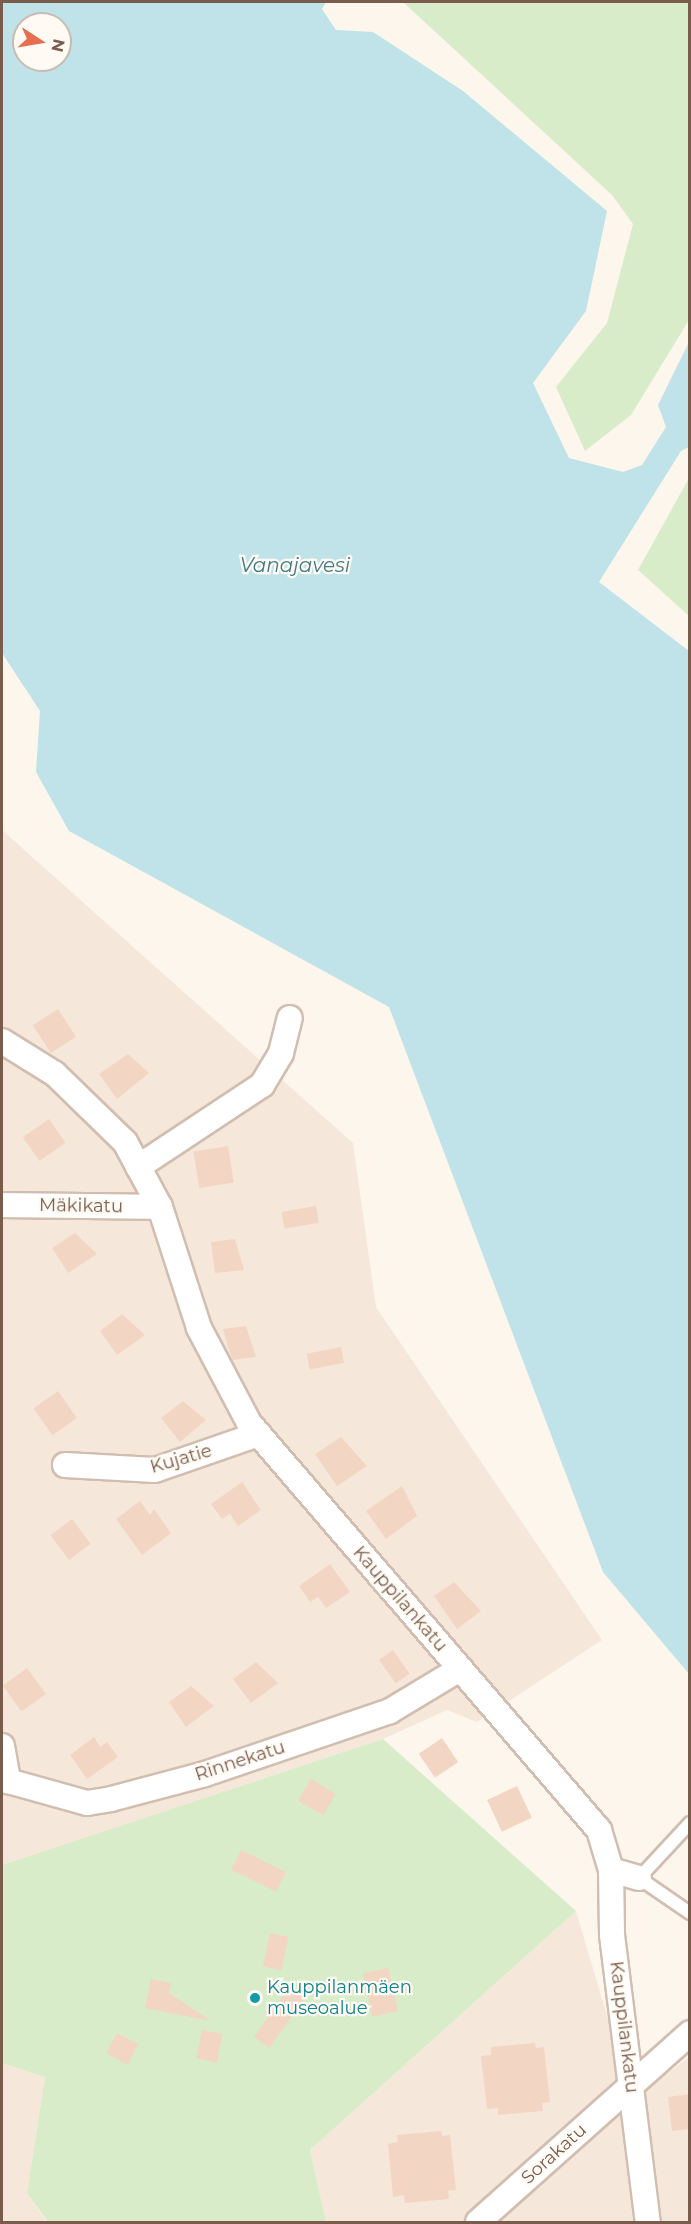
<!DOCTYPE html>
<meta charset="utf-8">
<style>
body{margin:0}
#map{position:relative;width:691px;height:2224px;overflow:hidden;background:#fdf6ec;font-family:Montserrat,sans-serif}
div>[style]{position:absolute}
[style*='--x']{left:calc(var(--x)*1px);top:calc(var(--y)*1px);width:calc(var(--w)*1px);rotate:calc(var(--a)*1deg)}
.residential>*{inset:0;background:#f5e8da}
.green>*{inset:0;background:#d8ecc9}
.water>*{inset:0;background:#bfe3e8}
.building>*{inset:0;background:#f3d5c3;transform-origin:0 0}
.roads{filter:drop-shadow(2px 0 #d1beb0) drop-shadow(-2px 0 #d1beb0) drop-shadow(0 2px #d1beb0) drop-shadow(0 -2px #d1beb0)}
.lane>*{height:12px;margin:-6px;padding:0 6px;transform-origin:6px;border-radius:6px;background:#fff}
.street>*{height:24px;margin:-12px;padding:0 12px;transform-origin:12px;border-radius:12px;background:#fff}
.dots>*{width:16px;height:16px;translate:-50% -50%;box-sizing:border-box;border:3px solid #fffaf3;border-radius:50%}
span{translate:-50% -50%;white-space:nowrap;text-align:center;line-height:1.15;-webkit-text-stroke:4.5px #fffaf3;paint-order:stroke}
.street-label{font-size:18px;color:#7a5c4d}
.culture-label{font-size:18px;color:#0d838f}
.left{translate:0 -50%;text-align:left}
.water-label{font-size:20px;color:#437c86;font-style:italic}
.frame{position:absolute;inset:0;border:3px solid #7a5c4d;pointer-events:none}
.north{position:absolute;left:12px;top:12px;width:60px;height:60px;box-sizing:border-box;background:#fffaf3;border:2px solid #cabbb1;border-radius:50%;rotate:102deg;font-size:16px;font-weight:700;line-height:24px;text-align:center;color:#7a5c4d}
.north::after{content:'';display:block;margin:auto;width:21px;height:27px;background:#e76f51;clip-path:polygon(50% 0,100% 100%,50% 72%,0 100%)}
</style>
<div id="map">
<div class="residential">
<div style="clip-path:polygon(2px 830px,353px 1143px,376px 1307px,602px 1640px,477px 1722px,447px 1710px,383px 1739px,2px 1865px)"></div>
<div style="clip-path:polygon(576px 1911px,632px 2100px,689px 2057px,689px 2222px,326px 2222px,310px 2150px)"></div>
<div style="clip-path:polygon(2px 2063px,45px 2077px,27px 2193px,47px 2222px,2px 2222px)"></div>
</div>
<div class="green">
<div style="clip-path:polygon(690px 2px,689px 320px,631px 415px,585px 451px,556px 387px,607px 323px,633px 224px,612px 195px,404px 3px)"></div>
<div style="clip-path:polygon(689px 478px,689px 616px,638px 570px)"></div>
<div style="clip-path:polygon(383px 1739px,576px 1911px,310px 2150px,326px 2222px,48px 2222px,27px 2193px,45px 2077px,2px 2063px,2px 1865px)"></div>
</div>
<div class="water">
<div style="clip-path:polygon(evenodd,2px 2px,326px 2px,322px 9px,336px 30px,373px 32px,463px 91px,607px 211px,586px 311px,533px 383px,569px 458px,623px 472px,642px 465px,666px 427px,658px 405px,689px 342px,689px 447px,681px 451px,599px 582px,689px 651px,689px 1674px,603px 1572px,389px 1007px,69px 831px,36px 772px,40px 711px,2px 653px,2px 2px,24px 24px,60px 24px,60px 60px,24px 60px,24px 24px)"></div>
</div>
<div class="building">
<div style="left:58px;top:1009px;width:33px;height:30px;rotate:57deg"></div>
<div style="clip-path:polygon(128px 1054px,149px 1073px,117px 1099px,99px 1074px)"></div>
<div style="left:49px;top:1119px;width:29px;height:32px;rotate:55deg"></div>
<div style="left:228px;top:1146px;width:37px;height:35px;rotate:81deg"></div>
<div style="left:316px;top:1206px;width:17px;height:35px;rotate:80deg"></div>
<div style="clip-path:polygon(75px 1233px,97px 1254px,68px 1273px,52px 1248px)"></div>
<div style="clip-path:polygon(235px 1239px,244px 1270px,215px 1273px,211px 1242px)"></div>
<div style="clip-path:polygon(122px 1314px,145px 1335px,117px 1355px,100px 1331px)"></div>
<div style="clip-path:polygon(246px 1326px,256px 1357px,232px 1360px,223px 1329px)"></div>
<div style="left:341px;top:1347px;width:16px;height:35px;rotate:79deg"></div>
<div style="left:58px;top:1391px;width:33px;height:30px;rotate:55deg"></div>
<div style="clip-path:polygon(183px 1401px,206px 1420px,180px 1442px,161px 1418px)"></div>
<div style="clip-path:polygon(341px 1437px,367px 1466px,337px 1486px,315px 1454px)"></div>
<div style="clip-path:polygon(242px 1482px,261px 1510px,238px 1526px,230px 1514px,222px 1519px,211px 1504px)"></div>
<div style="clip-path:polygon(402px 1486px,417px 1516px,386px 1539px,366px 1511px)"></div>
<div style="clip-path:polygon(140px 1501px,150px 1515px,154px 1509px,171px 1533px,142px 1555px,116px 1519px)"></div>
<div style="left:72px;top:1519px;width:31px;height:27px;rotate:53deg"></div>
<div style="clip-path:polygon(330px 1564px,350px 1592px,326px 1608px,318px 1597px,310px 1602px,299px 1586px)"></div>
<div style="clip-path:polygon(454px 1582px,481px 1611px,457px 1629px,434px 1596px)"></div>
<div style="left:393px;top:1650px;width:29px;height:17px;rotate:55deg"></div>
<div style="clip-path:polygon(256px 1662px,278px 1683px,251px 1703px,233px 1679px)"></div>
<div style="left:27px;top:1668px;width:32px;height:30px;rotate:54deg"></div>
<div style="clip-path:polygon(191px 1686px,214px 1706px,186px 1727px,169px 1702px)"></div>
<div style="clip-path:polygon(94px 1737px,100px 1747px,107px 1742px,118px 1757px,87px 1779px,70px 1755px)"></div>
<div style="left:442px;top:1738px;width:29px;height:28px;rotate:56deg"></div>
<div style="left:311px;top:1779px;width:29px;height:25px;rotate:31deg"></div>
<div style="left:517px;top:1786px;width:35px;height:33px;rotate:65deg"></div>
<div style="left:241px;top:1850px;width:50px;height:22px;rotate:26deg"></div>
<div style="left:270px;top:1933px;width:19px;height:34px;rotate:12deg"></div>
<div style="left:388px;top:1968px;width:44px;height:26px;rotate:77deg"></div>
<div style="clip-path:polygon(151px 1979px,171px 1983px,169px 1993px,211px 2021px,145px 2008px)"></div>
<div style="left:289px;top:1987px;width:19px;height:61px;rotate:35deg"></div>
<div style="left:202px;top:2030px;width:21px;height:29px;rotate:11deg"></div>
<div style="left:117px;top:2033px;width:24px;height:23px;rotate:28deg"></div>
<div style="clip-path:polygon(535px 2043px,536px 2048px,544px 2047px,550px 2102px,542px 2103px,543px 2111px,498px 2115px,498px 2108px,487px 2109px,481px 2056px,491px 2055px,491px 2047px)"></div>
<div style="clip-path:polygon(690px 2094px,690px 2129px,672px 2131px,668px 2097px)"></div>
<div style="clip-path:polygon(441px 2131px,442px 2136px,450px 2135px,456px 2190px,448px 2191px,449px 2199px,405px 2203px,404px 2195px,393px 2197px,388px 2144px,398px 2142px,397px 2135px)"></div>
</div>
<div class="roads">
<div class="lane">
<div style="--x:690;--y:1823;--w:75;--a:132.8"></div>
<div style="--x:639;--y:1878;--w:62;--a:34.5"></div>
</div>
<div class="street">
<div style="--x:2;--y:1041;--w:62;--a:31.9"></div>
<div style="--x:55;--y:1074;--w:98;--a:44.2"></div>
<div style="--x:125;--y:1142;--w:74;--a:61.7"></div>
<div style="--x:160;--y:1207;--w:127;--a:72.1"></div>
<div style="--x:199;--y:1328;--w:107;--a:62.2"></div>
<div style="--x:249;--y:1423;--w:537;--a:49.31"></div>
<div style="--x:599;--y:1830;--w:42;--a:73.3"></div>
<div style="--x:611;--y:1870;--w:65;--a:89.1"></div>
<div style="--x:612;--y:1935;--w:289;--a:82.9"></div>
<div style="--x:138;--y:1167;--w:149;--a:-33.5"></div>
<div style="--x:262;--y:1085;--w:37;--a:-59"></div>
<div style="--x:281;--y:1053;--w:36;--a:-76"></div>
<div style="--x:2;--y:1205;--w:158;--a:0.7"></div>
<div style="--x:65;--y:1465;--w:90;--a:3.2"></div>
<div style="--x:155;--y:1470;--w:110;--a:-19.1"></div>
<div style="--x:2;--y:1746;--w:36;--a:80"></div>
<div style="--x:8;--y:1781;--w:82;--a:15.6"></div>
<div style="--x:87;--y:1803;--w:24;--a:-9"></div>
<div style="--x:111;--y:1799;--w:97;--a:-14.9"></div>
<div style="--x:205;--y:1774;--w:195;--a:-18.8"></div>
<div style="--x:390;--y:1711;--w:82;--a:-31"></div>
<div style="--x:611;--y:1870;--w:29;--a:16"></div>
<div style="--x:478;--y:2222;--w:284;--a:-41.7"></div>
</div>
</div>
<div class="dots">
<div style="left:255px;top:1998px;background:#0f9aa8"></div>
</div>
<div class="street-label">
<span style="left:81px;top:1206px;rotate:1deg">Mäkikatu</span>
<span style="left:181px;top:1459px;rotate:-16deg">Kujatie</span>
<span style="left:400px;top:1599px;rotate:49deg">Kauppilankatu</span>
<span style="left:240px;top:1761px;rotate:-18deg">Rinnekatu</span>
<span style="left:624px;top:2027px;rotate:83deg">Kauppilankatu</span>
<span style="left:554px;top:2154px;rotate:-42deg">Sorakatu</span>
</div>
<div class="culture-label">
<span class="left" style="left:267px;top:1998px">Kauppilanmäen<br>museoalue</span>
</div>
<div class="water-label">
<span style="left:295px;top:565px">Vanajavesi</span>
</div>
<div class="frame"></div>
<div class="north">N</div>
</div>
